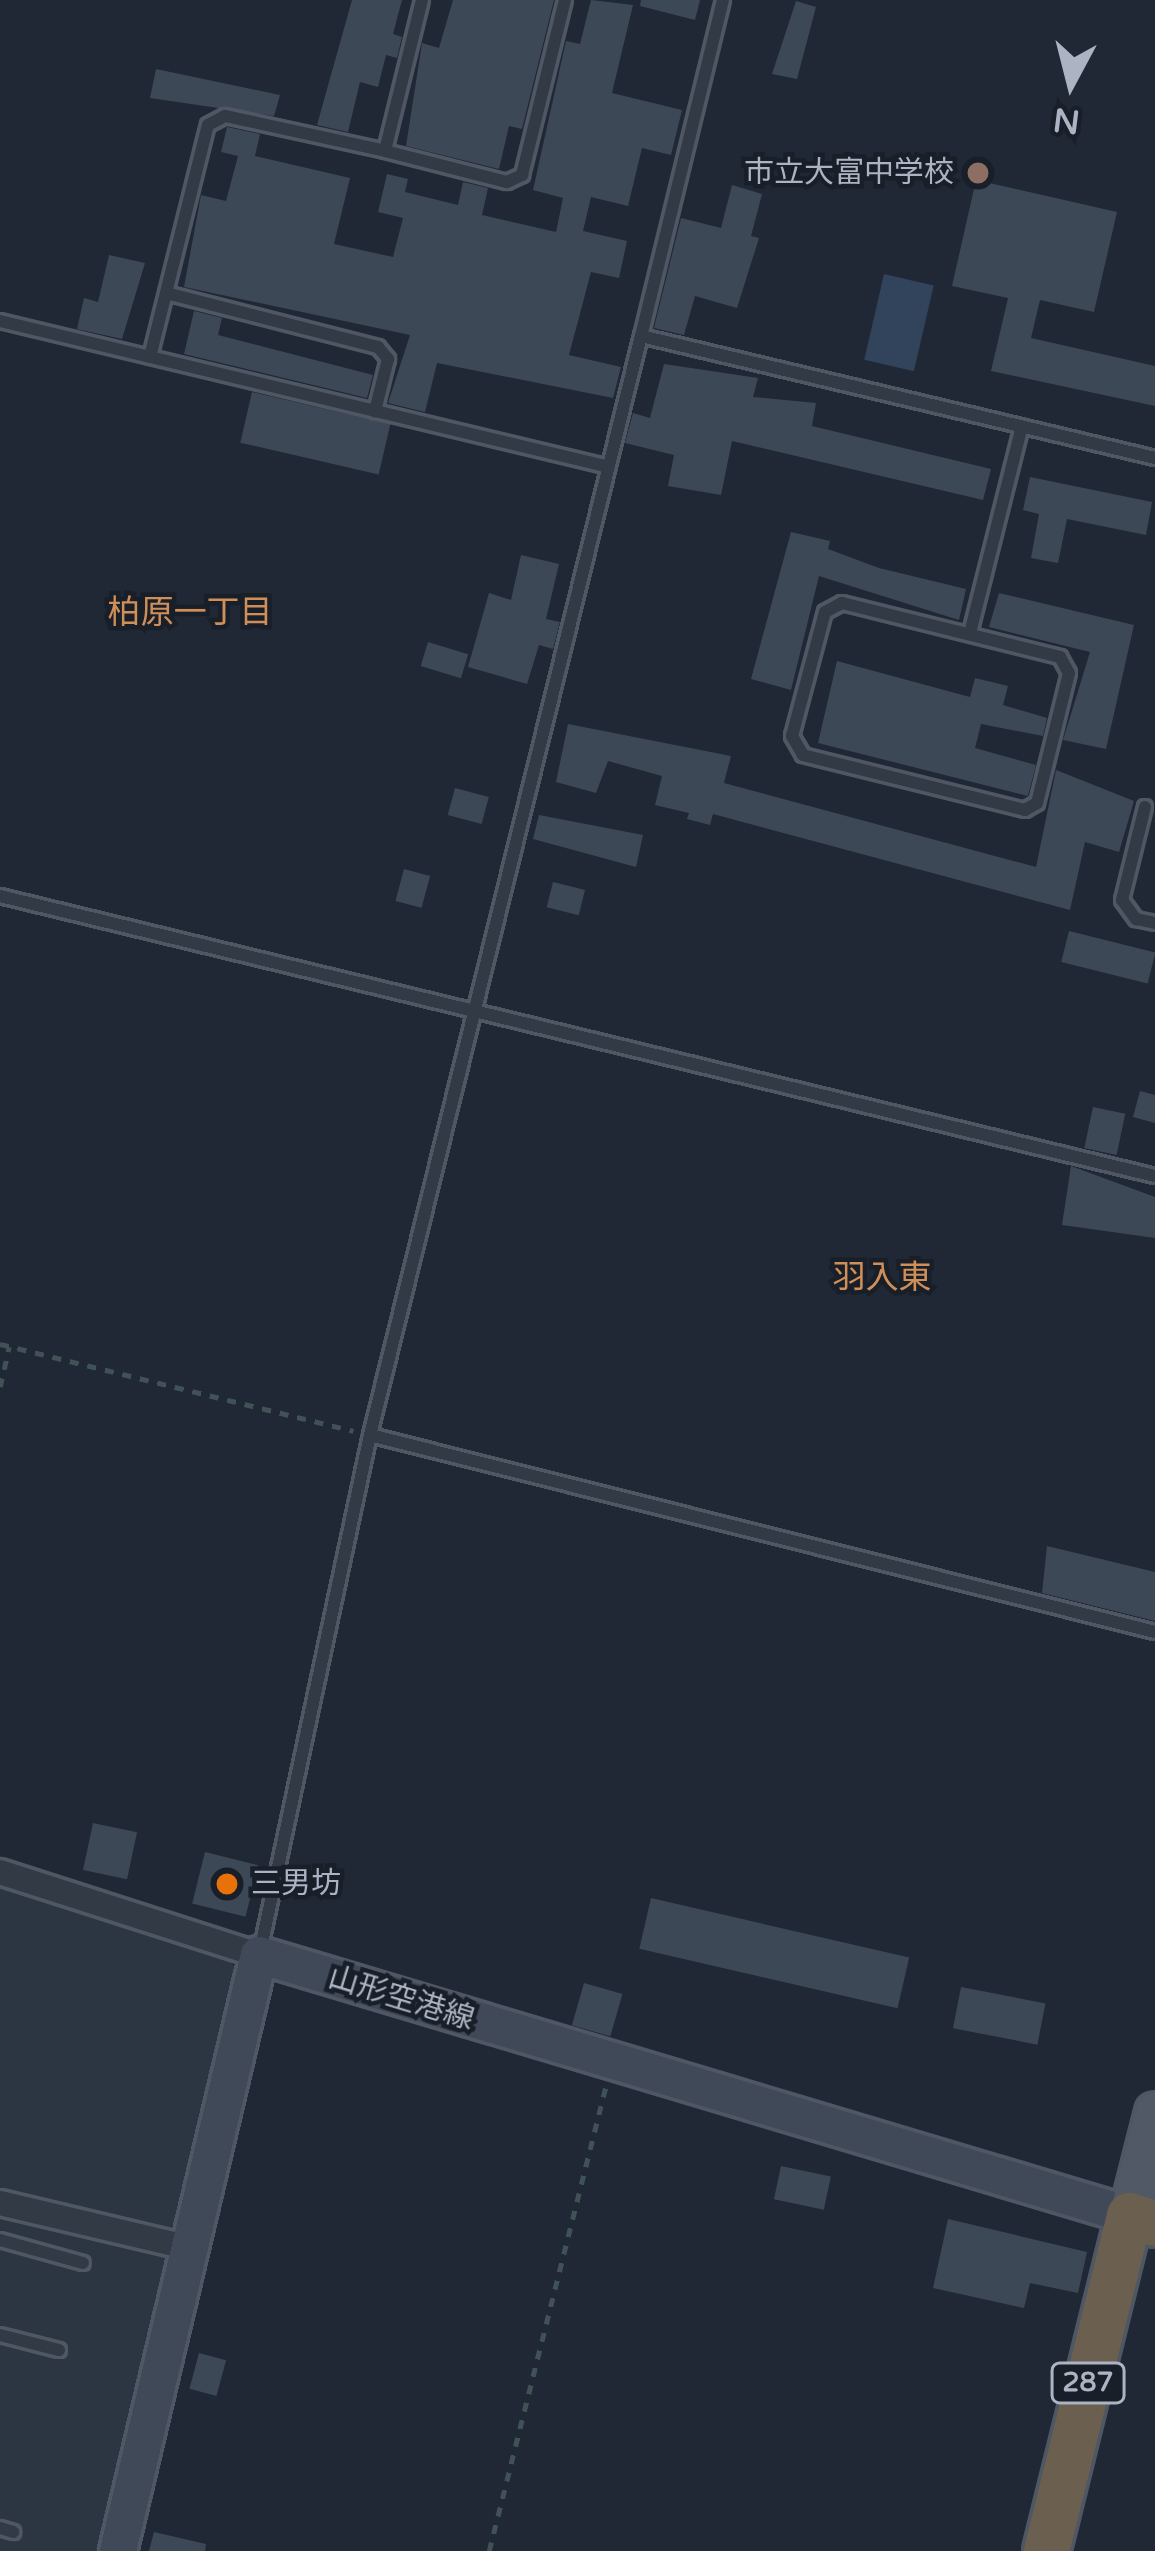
<!DOCTYPE html>
<meta charset="utf-8">
<style>
body{margin:0}
#map{position:relative;width:1155px;height:2551px;overflow:hidden;background:#1f2834;font-family:"Varela Round","Noto Sans JP",sans-serif}
div>[style]{position:absolute}
[style*='--x']{left:calc(var(--x)*1px);top:calc(var(--y)*1px);width:calc(var(--w)*1px);rotate:calc(var(--a)*1deg)}
.airport>*{inset:0;background:#2c3542}
.water>*{inset:0;background:#32435c;transform-origin:0 0}
.building>*{inset:0;background:#3d4857;transform-origin:0 0}
.path>*{height:4.5px;margin-top:-2.25px;transform-origin:0;background:repeating-linear-gradient(90deg,#405255 0 9px,transparent 0 18px)}
.roads{filter:drop-shadow(3px 0 #505764) drop-shadow(-3px 0 #505764) drop-shadow(0 3px #505764) drop-shadow(0 -3px #505764)}
.lane>*{height:12px;margin:-6px;padding:0 6px;transform-origin:6px;border-radius:6px;background:#323a45}
.street>*{height:24px;margin:-12px;padding:0 12px;transform-origin:12px;border-radius:12px;background:#323a45}
.secondary>*{height:36px;margin:-18px;padding:0 18px;transform-origin:18px;border-radius:18px;background:#404958}
.primary>*{height:39px;margin:-19.5px;padding:0 19.5px;transform-origin:19.5px;border-radius:19.5px;background:#505965}
.highway>*{height:45px;margin:-22.5px;padding:0 22.5px;transform-origin:22.5px;border-radius:22.5px;background:#6b604f}
.dots>*{width:33px;height:33px;translate:-50% -50%;box-sizing:border-box;border:6px solid #181f29;border-radius:50%}
span{translate:-50% -50%;white-space:nowrap;text-align:center;line-height:1.15;-webkit-text-stroke:9px #181f29;paint-order:stroke}
.shield-label span{padding:3px 9px;background:#181f29;border:3px solid;border-radius:9px;-webkit-text-stroke-width:0}
.shield-label{font-size:27px;color:#acb4c3;font-weight:700}
.poi-label{font-size:30px;color:#acb4c3}
.right{translate:-100% -50%;text-align:right}
.left{translate:0 -50%;text-align:left}
.street-label{font-size:30px;color:#acb4c3}
.neighbourhood-label{font-size:33px;color:#d08e59}
.north{position:absolute;left:1011px;top:24px;width:120px;height:120px;-webkit-text-stroke:9px #181f29;paint-order:stroke;rotate:187deg;font-size:33px;font-weight:700;line-height:48px;text-align:center;color:#acb4c3}
.north::after{content:'';display:block;margin:auto;width:42px;height:54px;background:#acb4c3;clip-path:polygon(50% 0,100% 100%,50% 72%,0 100%)}
</style>
<div id="map">
<div class="airport">
<div style="clip-path:polygon(0 1887px,226px 1953px,240px 1977px,101px 2551px,0 2551px)"></div>
</div>
<div class="water">
<div style="left:884px;top:274px;width:51px;height:88px;rotate:13deg"></div>
</div>
<div class="building">
<div style="clip-path:polygon(352px 0,402px 0,393px 34px,402px 37px,397px 58px,386px 55px,378px 87px,360px 82px,348px 132px,317px 125px)"></div>
<div style="clip-path:polygon(453px 0,554px 0,522px 129px,509px 126px,499px 169px,406px 146px,422px 43px,439px 48px)"></div>
<div style="clip-path:polygon(591px 0,633px 5px,612px 93px,682px 110px,671px 155px,642px 148px,628px 206px,591px 197px,583px 231px,627px 241px,619px 278px,591px 272px,569px 355px,621px 367px,613px 398px,437px 363px,425px 412px,388px 403px,410px 335px,184px 287px,201px 195px,226px 201px,238px 156px,221px 152px,227px 127px,260px 134px,255px 156px,350px 178px,334px 244px,393px 257px,403px 218px,378px 212px,387px 174px,408px 179px,405px 192px,458px 205px,463px 182px,488px 188px,482px 215px,556px 232px,563px 198px,533px 190px,566px 41px,580px 44px)"></div>
<div style="clip-path:polygon(641px 0,700px 0,695px 20px,640px 6px)"></div>
<div style="clip-path:polygon(796px 1px,816px 7px,797px 79px,772px 74px)"></div>
<div style="clip-path:polygon(156px 69px,280px 95px,274px 116px,150px 98px)"></div>
<div style="clip-path:polygon(976px 180px,1117px 212px,1094px 312px,1040px 300px,1031px 338px,1155px 366px,1155px 406px,991px 371px,1008px 298px,952px 286px)"></div>
<div style="clip-path:polygon(732px 185px,762px 194px,751px 236px,759px 238px,737px 308px,695px 296px,684px 335px,654px 328px,681px 218px,721px 228px)"></div>
<div style="clip-path:polygon(109px 255px,145px 263px,122px 339px,77px 329px,84px 298px,98px 302px)"></div>
<div style="clip-path:polygon(194px 311px,222px 318px,218px 335px,373px 375px,367px 398px,184px 354px)"></div>
<div style="clip-path:polygon(664px 364px,758px 378px,753px 397px,816px 403px,812px 426px,991px 469px,983px 500px,732px 441px,721px 495px,668px 486px,674px 455px,625px 443px,633px 413px,650px 418px)"></div>
<div style="left:252px;top:392px;width:142px;height:52px;rotate:13deg"></div>
<div style="clip-path:polygon(1030px 477px,1152px 502px,1146px 535px,1067px 519px,1058px 563px,1031px 558px,1039px 514px,1023px 510px)"></div>
<div style="clip-path:polygon(791px 532px,830px 541px,828px 549px,879px 568px,966px 589px,959px 620px,819px 576px,791px 690px,751px 679px)"></div>
<div style="clip-path:polygon(521px 555px,559px 564px,546px 619px,560px 622px,553px 649px,539px 645px,527px 684px,468px 667px,489px 593px,511px 600px)"></div>
<div style="clip-path:polygon(999px 593px,1134px 625px,1106px 749px,1063px 740px,1090px 652px,989px 627px)"></div>
<div style="left:428px;top:642px;width:42px;height:25px;rotate:17deg"></div>
<div style="clip-path:polygon(837px 661px,970px 697px,975px 678px,1008px 686px,1003px 705px,1047px 718px,1043px 736px,981px 724px,975px 748px,1036px 765px,1028px 796px,818px 743px)"></div>
<div style="clip-path:polygon(568px 724px,731px 756px,724px 783px,1036px 867px,1056px 770px,1134px 801px,1119px 852px,1085px 842px,1070px 910px,713px 814px,710px 825px,687px 819px,689px 813px,655px 805px,662px 776px,608px 761px,596px 793px,556px 782px)"></div>
<div style="left:455px;top:788px;width:35px;height:28px;rotate:15deg"></div>
<div style="clip-path:polygon(539px 815px,643px 835px,636px 867px,533px 839px)"></div>
<div style="left:404px;top:869px;width:27px;height:33px;rotate:15deg"></div>
<div style="left:553px;top:882px;width:33px;height:26px;rotate:14deg"></div>
<div style="left:1069px;top:931px;width:89px;height:32px;rotate:14deg"></div>
<div style="clip-path:polygon(1140px 1091px,1155px 1095px,1155px 1123px,1133px 1117px)"></div>
<div style="left:1093px;top:1107px;width:33px;height:42px;rotate:12deg"></div>
<div style="clip-path:polygon(1071px 1166px,1155px 1197px,1155px 1238px,1062px 1225px)"></div>
<div style="clip-path:polygon(1047px 1546px,1155px 1572px,1155px 1621px,1042px 1593px)"></div>
<div style="left:93px;top:1823px;width:45px;height:48px;rotate:12deg"></div>
<div style="left:205px;top:1852px;width:55px;height:53px;rotate:14deg"></div>
<div style="left:651px;top:1898px;width:265px;height:52px;rotate:13deg"></div>
<div style="left:584px;top:1983px;width:40px;height:44px;rotate:16deg"></div>
<div style="left:961px;top:1987px;width:86px;height:42px;rotate:11deg"></div>
<div style="left:781px;top:2166px;width:51px;height:34px;rotate:12deg"></div>
<div style="clip-path:polygon(948px 2219px,1087px 2252px,1078px 2293px,1030px 2283px,1024px 2308px,933px 2288px)"></div>
<div style="left:199px;top:2353px;width:28px;height:37px;rotate:15deg"></div>
<div style="clip-path:polygon(154px 2532px,206px 2544px,205px 2551px,149px 2551px)"></div>
</div>
<div class="path">
<div style="--x:0;--y:1344;--w:364;--a:13.8"></div>
<div style="--x:0;--y:1387;--w:41;--a:-77.3"></div>
<div style="--x:489;--y:2551;--w:480;--a:-75.9"></div>
</div>
<div class="roads">
<div class="lane">
<div style="--x:422;--y:0;--w:155;--a:103.8"></div>
<div style="--x:385;--y:151;--w:126;--a:14.3"></div>
<div style="--x:507;--y:182;--w:17;--a:-25"></div>
<div style="--x:522;--y:175;--w:180;--a:-76.2"></div>
<div style="--x:723;--y:0;--w:346;--a:103.7"></div>
<div style="--x:641;--y:336;--w:528;--a:13.35"></div>
<div style="--x:166;--y:293;--w:219;--a:14.3"></div>
<div style="--x:378;--y:347;--w:16;--a:50"></div>
<div style="--x:388;--y:359;--w:54;--a:104"></div>
<div style="--x:0;--y:321;--w:626;--a:13.48"></div>
<div style="--x:150;--y:357;--w:239;--a:-76"></div>
<div style="--x:208;--y:125;--w:19;--a:-28"></div>
<div style="--x:225;--y:116;--w:164;--a:12.3"></div>
<div style="--x:842;--y:603;--w:225;--a:13.9"></div>
<div style="--x:1060;--y:657;--w:18;--a:61"></div>
<div style="--x:1069;--y:673;--w:134;--a:103.8"></div>
<div style="--x:1037;--y:803;--w:14;--a:150"></div>
<div style="--x:1025;--y:810;--w:229;--a:-166.1"></div>
<div style="--x:803;--y:755;--w:22;--a:-120"></div>
<div style="--x:792;--y:736;--w:128;--a:-75.1"></div>
<div style="--x:825;--y:612;--w:19;--a:-28"></div>
<div style="--x:970;--y:633;--w:213;--a:-75.9"></div>
<div style="--x:1145;--y:807;--w:96;--a:103.9"></div>
<div style="--x:1122;--y:900;--w:24;--a:54"></div>
<div style="--x:1136;--y:919;--w:19;--a:12"></div>
<div style="--x:0;--y:896;--w:1188;--a:13.63"></div>
<div style="--x:370;--y:1435;--w:809;--a:14.09"></div>
<div style="--x:260;--y:1952;--w:529;--a:-77.99"></div>
<div style="--x:370;--y:1435;--w:1132;--a:-76.15"></div>
<div style="--x:0;--y:2240;--w:86;--a:15.5"></div>
<div style="--x:0;--y:2335;--w:61;--a:14.3"></div>
<div style="--x:0;--y:2528;--w:14;--a:17"></div>
</div>
<div class="street">
<div style="--x:0;--y:1872;--w:272;--a:17.8"></div>
<div style="--x:0;--y:2203;--w:195;--a:13.3"></div>
</div>
<div class="secondary">
<div style="--x:118;--y:2551;--w:612;--a:-76.69"></div>
<div style="--x:259;--y:1955;--w:908;--a:16.64"></div>
</div>
<div class="primary">
<div style="--x:1129;--y:2215;--w:106;--a:-75.8"></div>
</div>
<div class="highway">
<div style="--x:1046;--y:2551;--w:346;--a:-76.1"></div>
<div style="--x:1129;--y:2215;--w:27;--a:17"></div>
</div>
</div>
<div class="dots">
<div style="left:978px;top:173px;background:#8d6e63"></div>
<div style="left:227px;top:1884px;background:#e8710a"></div>
</div>
<div class="shield-label">
<span style="left:1088px;top:2383px">287</span>
</div>
<div class="poi-label">
<span class="right" style="left:954px;top:173px">市立大富中学校</span>
<span class="left" style="left:251px;top:1884px">三男坊</span>
</div>
<div class="street-label">
<span style="left:401px;top:1999px;rotate:17deg">山形空港線</span>
</div>
<div class="neighbourhood-label">
<span style="left:190px;top:613px">柏原一丁目</span>
<span style="left:882px;top:1278px">羽入東</span>
</div>
<div class="north">N</div>
</div>
